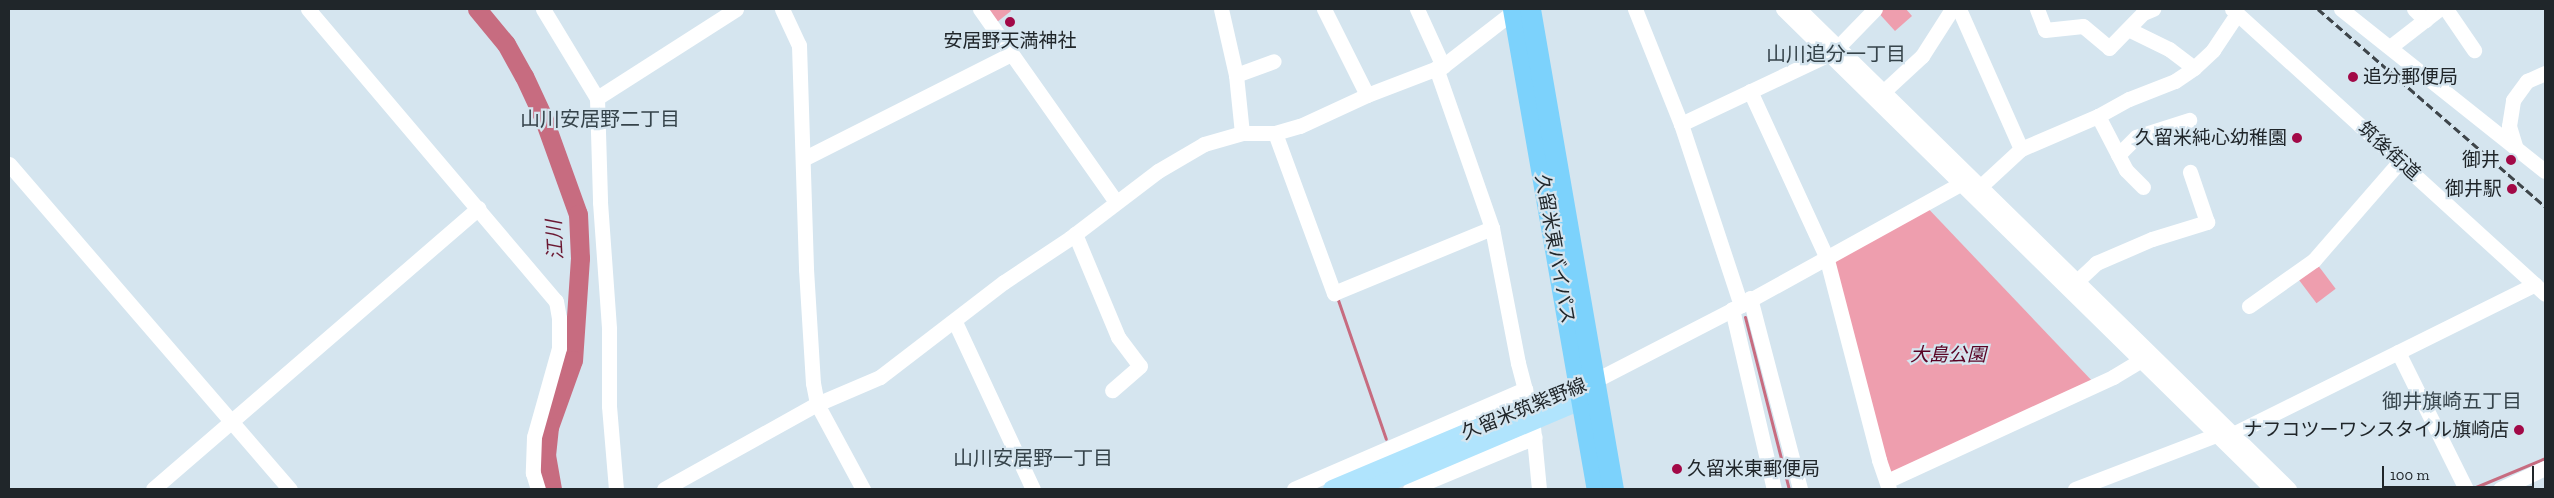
<!DOCTYPE html>
<meta charset="utf-8">
<style>
body{margin:0}
#map{position:relative;width:2554px;height:498px;overflow:hidden;background:#d5e5ef;font-family:"Zilla Slab","Noto Sans JP",serif}
div>[style]{position:absolute}
[style*='--x']{left:calc(var(--x)*1px);top:calc(var(--y)*1px);width:calc(var(--w)*1px);rotate:calc(var(--a)*1deg)}
.green>*{inset:0;background:#ee9eae;transform-origin:0 0}
.stream>*{height:3px;margin:-1.5px;padding:0 1.5px;transform-origin:1.5px;border-radius:1.5px;background:#c76c80}
.river>*{height:19px;margin:-9.5px;padding:0 9.5px;transform-origin:9.5px;border-radius:9.5px;background:#c76c80}
.minor>*{height:15px;margin:-7.5px;padding:0 7.5px;transform-origin:7.5px;border-radius:7.5px;background:#fff}
.major>*{height:19px;margin:-9.5px;padding:0 9.5px;transform-origin:9.5px;border-radius:9.5px;background:#b0e4fd}
.highway>*{height:21px;margin:-10.5px;padding:0 10.5px;transform-origin:10.5px;border-radius:10.5px;background:#7cd2fc}
.rail>*{height:3px;margin-top:-1.5px;transform-origin:0;background:repeating-linear-gradient(90deg,#3e454a 0 8px,transparent 0 12px)}
.dots>*{width:14px;height:14px;translate:-50% -50%;box-sizing:border-box;border:2px solid #d5e5ef;border-radius:50%}
span{translate:-50% -50%;white-space:nowrap;text-align:center;line-height:1.15;-webkit-text-stroke:4.5px #d5e5ef;paint-order:stroke}
.poi-label{font-size:19px;color:#20262a}
.left{translate:0 -50%;text-align:left}
.right{translate:-100% -50%;text-align:right}
.street-label{font-size:19px;color:#20262a}
.park-label{font-size:19px;color:#590324;font-style:italic}
.neighbourhood-label{font-size:20px;color:#36444b}
.water-label{font-size:20px;color:#6b1832;font-style:italic}
.frame{position:absolute;inset:0;border:10px solid #20262a;pointer-events:none}
.scale{position:absolute;left:2382px;top:466px;width:152px;height:22px;box-sizing:border-box;border:2px solid #20262a;border-top:0;padding-left:6px;font-size:15px;line-height:18px;white-space:nowrap;color:#20262a;-webkit-text-stroke:4px #d5e5ef;paint-order:stroke}
</style>
<div id="map">
<div class="green">
<div style="clip-path:polygon(980px 9px,1010px 9px,1011px 11px,992px 26px)"></div>
<div style="clip-path:polygon(1875px 9px,1906px 9px,1912px 16px,1895px 31px)"></div>
<div style="clip-path:polygon(1922px 202px,2095px 384px,1887px 481px,1826px 256px)"></div>
<div style="left:2314px;top:260px;width:36px;height:24px;rotate:53deg"></div>
</div>
<div class="stream">
<div style="--x:1337;--y:297;--w:150;--a:71"></div>
<div style="--x:1745;--y:317;--w:178;--a:75.7"></div>
<div style="--x:2471;--y:489;--w:80;--a:-22.7"></div>
</div>
<div class="river">
<div style="--x:477;--y:9;--w:45;--a:50.4"></div>
<div style="--x:506;--y:44;--w:37;--a:61"></div>
<div style="--x:524;--y:76;--w:45;--a:65.1"></div>
<div style="--x:543;--y:117;--w:103;--a:70.2"></div>
<div style="--x:578;--y:214;--w:44;--a:87.4"></div>
<div style="--x:580;--y:258;--w:102;--a:93.9"></div>
<div style="--x:573;--y:360;--w:71;--a:109.7"></div>
<div style="--x:549;--y:427;--w:28;--a:96"></div>
<div style="--x:546;--y:455;--w:35;--a:80"></div>
</div>
<div class="minor">
<div style="--x:308;--y:9;--w:383;--a:49.7"></div>
<div style="--x:556;--y:301;--w:17;--a:80"></div>
<div style="--x:559;--y:318;--w:30;--a:90"></div>
<div style="--x:559;--y:348;--w:92;--a:105.7"></div>
<div style="--x:534;--y:437;--w:36;--a:92"></div>
<div style="--x:533;--y:473;--w:17;--a:73"></div>
<div style="--x:543;--y:9;--w:104;--a:58.8"></div>
<div style="--x:597;--y:98;--w:104;--a:88.3"></div>
<div style="--x:600;--y:202;--w:127;--a:85.9"></div>
<div style="--x:609;--y:329;--w:77;--a:90"></div>
<div style="--x:609;--y:406;--w:83;--a:85.2"></div>
<div style="--x:782;--y:9;--w:40;--a:65"></div>
<div style="--x:799;--y:45;--w:224;--a:88.2"></div>
<div style="--x:806;--y:269;--w:114;--a:86.5"></div>
<div style="--x:813;--y:383;--w:21;--a:79"></div>
<div style="--x:817;--y:404;--w:97;--a:61.6"></div>
<div style="--x:980;--y:9;--w:236;--a:54.8"></div>
<div style="--x:1221;--y:9;--w:68;--a:77.2"></div>
<div style="--x:1236;--y:75;--w:58;--a:84.1"></div>
<div style="--x:1324;--y:9;--w:96;--a:63.4"></div>
<div style="--x:1417;--y:9;--w:63;--a:65.5"></div>
<div style="--x:1635;--y:9;--w:124;--a:68.2"></div>
<div style="--x:1681;--y:124;--w:191;--a:71.7"></div>
<div style="--x:1783;--y:9;--w:685;--a:44.47"></div>
<div style="--x:1799;--y:9;--w:686;--a:44.41"></div>
<div style="--x:1959;--y:9;--w:153;--a:66.1"></div>
<div style="--x:2037;--y:9;--w:22;--a:69"></div>
<div style="--x:2045;--y:30;--w:38;--a:-6"></div>
<div style="--x:2083;--y:26;--w:34;--a:40"></div>
<div style="--x:2109;--y:48;--w:49;--a:-45.8"></div>
<div style="--x:2143;--y:13;--w:11;--a:-22"></div>
<div style="--x:2232;--y:9;--w:423;--a:42.3"></div>
<div style="--x:2341;--y:9;--w:260;--a:38.5"></div>
<div style="--x:2414;--y:9;--w:16;--a:45"></div>
<div style="--x:2446;--y:9;--w:50;--a:55.7"></div>
<div style="--x:2128;--y:29;--w:46;--a:26"></div>
<div style="--x:2169;--y:49;--w:31;--a:37"></div>
<div style="--x:2390;--y:47;--w:62;--a:-37.8"></div>
<div style="--x:1436;--y:68;--w:170;--a:70.7"></div>
<div style="--x:1492;--y:228;--w:137;--a:79.1"></div>
<div style="--x:1518;--y:363;--w:43;--a:75.3"></div>
<div style="--x:1236;--y:75;--w:40;--a:-20.2"></div>
<div style="--x:1750;--y:91;--w:182;--a:65.3"></div>
<div style="--x:1826;--y:256;--w:211;--a:75.4"></div>
<div style="--x:1879;--y:460;--w:31;--a:71"></div>
<div style="--x:1883;--y:92;--w:53;--a:-42.7"></div>
<div style="--x:1922;--y:56;--w:56;--a:-57.4"></div>
<div style="--x:597;--y:98;--w:165;--a:-32.6"></div>
<div style="--x:2098;--y:116;--w:61;--a:62.6"></div>
<div style="--x:2126;--y:170;--w:24;--a:45"></div>
<div style="--x:1681;--y:124;--w:164;--a:-25.3"></div>
<div style="--x:1829;--y:54;--w:11;--a:-38"></div>
<div style="--x:1838;--y:47;--w:53;--a:-45.8"></div>
<div style="--x:1275;--y:133;--w:171;--a:69.8"></div>
<div style="--x:1334;--y:293;--w:171;--a:-22.4"></div>
<div style="--x:2516;--y:149;--w:24;--a:-107"></div>
<div style="--x:2509;--y:126;--w:26;--a:-81"></div>
<div style="--x:2513;--y:100;--w:24;--a:-54"></div>
<div style="--x:2527;--y:81;--w:20;--a:-24"></div>
<div style="--x:2118;--y:155;--w:25;--a:-45"></div>
<div style="--x:2136;--y:137;--w:56;--a:-17.8"></div>
<div style="--x:803;--y:159;--w:233;--a:-26.8"></div>
<div style="--x:9;--y:164;--w:430;--a:49.2"></div>
<div style="--x:1075;--y:234;--w:112;--a:67.3"></div>
<div style="--x:1118;--y:337;--w:36;--a:53"></div>
<div style="--x:1140;--y:366;--w:37;--a:139"></div>
<div style="--x:2077;--y:281;--w:26;--a:-43"></div>
<div style="--x:2096;--y:263;--w:61;--a:-23.2"></div>
<div style="--x:2152;--y:239;--w:58;--a:-17.2"></div>
<div style="--x:2207;--y:222;--w:53;--a:-108.8"></div>
<div style="--x:1750;--y:298;--w:197;--a:75.3"></div>
<div style="--x:2249;--y:306;--w:80;--a:-35.3"></div>
<div style="--x:2314;--y:260;--w:131;--a:-49"></div>
<div style="--x:1732;--y:309;--w:185;--a:76.9"></div>
<div style="--x:955;--y:322;--w:184;--a:65"></div>
<div style="--x:2398;--y:352;--w:153;--a:63.6"></div>
<div style="--x:1594;--y:381;--w:165;--a:-27.3"></div>
<div style="--x:1741;--y:305;--w:250;--a:-28.9"></div>
<div style="--x:1960;--y:184;--w:22;--a:3"></div>
<div style="--x:1982;--y:185;--w:53;--a:-42.7"></div>
<div style="--x:2021;--y:149;--w:84;--a:-23.2"></div>
<div style="--x:2098;--y:116;--w:35;--a:-29"></div>
<div style="--x:2129;--y:99;--w:49;--a:-21.4"></div>
<div style="--x:2175;--y:81;--w:23;--a:-34"></div>
<div style="--x:2194;--y:68;--w:26;--a:-43"></div>
<div style="--x:2213;--y:50;--w:43;--a:-56.3"></div>
<div style="--x:1533;--y:427;--w:62;--a:84.5"></div>
<div style="--x:1887;--y:481;--w:249;--a:-24.7"></div>
<div style="--x:2113;--y:377;--w:33;--a:-31"></div>
<div style="--x:153;--y:489;--w:430;--a:-40.8"></div>
<div style="--x:664;--y:489;--w:175;--a:-29.1"></div>
<div style="--x:817;--y:404;--w:69;--a:-23.2"></div>
<div style="--x:880;--y:377;--w:156;--a:-37.5"></div>
<div style="--x:1004;--y:282;--w:79;--a:-33.7"></div>
<div style="--x:1070;--y:238;--w:111;--a:-37.3"></div>
<div style="--x:1158;--y:171;--w:53;--a:-30.4"></div>
<div style="--x:1204;--y:144;--w:40;--a:-16"></div>
<div style="--x:1242;--y:133;--w:33;--a:0"></div>
<div style="--x:1275;--y:133;--w:26;--a:-16"></div>
<div style="--x:1300;--y:126;--w:74;--a:-24.8"></div>
<div style="--x:1367;--y:95;--w:81;--a:-20.9"></div>
<div style="--x:1443;--y:66;--w:90;--a:-37.8"></div>
<div style="--x:1514;--y:11;--w:7;--a:-16"></div>
<div style="--x:1294;--y:489;--w:252;--a:-23.4"></div>
<div style="--x:1410;--y:489;--w:135;--a:-22.6"></div>
<div style="--x:2075;--y:489;--w:151;--a:-21"></div>
<div style="--x:2216;--y:435;--w:17;--a:-3"></div>
<div style="--x:2233;--y:434;--w:337;--a:-26.4"></div>
<div style="--x:2500;--y:489;--w:50;--a:-25"></div>
</div>
<div class="major">
<div style="--x:1332;--y:489;--w:268;--a:-22.8"></div>
<div style="--x:1579;--y:385;--w:13;--a:-13"></div>
<div style="--x:1370;--y:489;--w:230;--a:-23"></div>
<div style="--x:1582;--y:399;--w:13;--a:-58"></div>
</div>
<div class="highway">
<div style="--x:1513;--y:9;--w:487;--a:80.1"></div>
<div style="--x:1530;--y:9;--w:487;--a:80.2"></div>
</div>
<div class="rail">
<div style="--x:2318;--y:9;--w:301;--a:41"></div>
</div>
<div class="dots">
<div style="left:1010px;top:22px;background:#a20947"></div>
<div style="left:2353px;top:77px;background:#a20947"></div>
<div style="left:2297px;top:138px;background:#a20947"></div>
<div style="left:2511px;top:160px;background:#a20947"></div>
<div style="left:2512px;top:189px;background:#a20947"></div>
<div style="left:2519px;top:430px;background:#a20947"></div>
<div style="left:1677px;top:469px;background:#a20947"></div>
</div>
<div class="poi-label">
<span style="left:1010px;top:41px">安居野天満神社</span>
<span class="left" style="left:2363px;top:77px">追分郵便局</span>
<span class="right" style="left:2287px;top:138px">久留米純心幼稚園</span>
<span class="right" style="left:2500px;top:160px">御井</span>
<span class="right" style="left:2502px;top:189px">御井駅</span>
<span class="right" style="left:2509px;top:430px">ナフコツーワンスタイル旗崎店</span>
<span class="left" style="left:1687px;top:469px">久留米東郵便局</span>
</div>
<div class="street-label">
<span style="left:2389px;top:151px;rotate:42deg">筑後街道</span>
<span style="left:1555px;top:249px;rotate:80deg">久留米東バイパス</span>
<span style="left:1524px;top:409px;rotate:-22deg">久留米筑紫野線</span>
</div>
<div class="park-label">
<span style="left:1948px;top:355px">大島公園</span>
</div>
<div class="neighbourhood-label">
<span style="left:1836px;top:54px">山川追分一丁目</span>
<span style="left:600px;top:119px">山川安居野二丁目</span>
<span style="left:2452px;top:401px">御井旗崎五丁目</span>
<span style="left:1033px;top:458px">山川安居野一丁目</span>
</div>
<div class="water-label">
<span style="left:555px;top:240px;rotate:-93deg">江川</span>
</div>
<div class="frame"></div>
<div class="scale">100 m</div>
</div>
